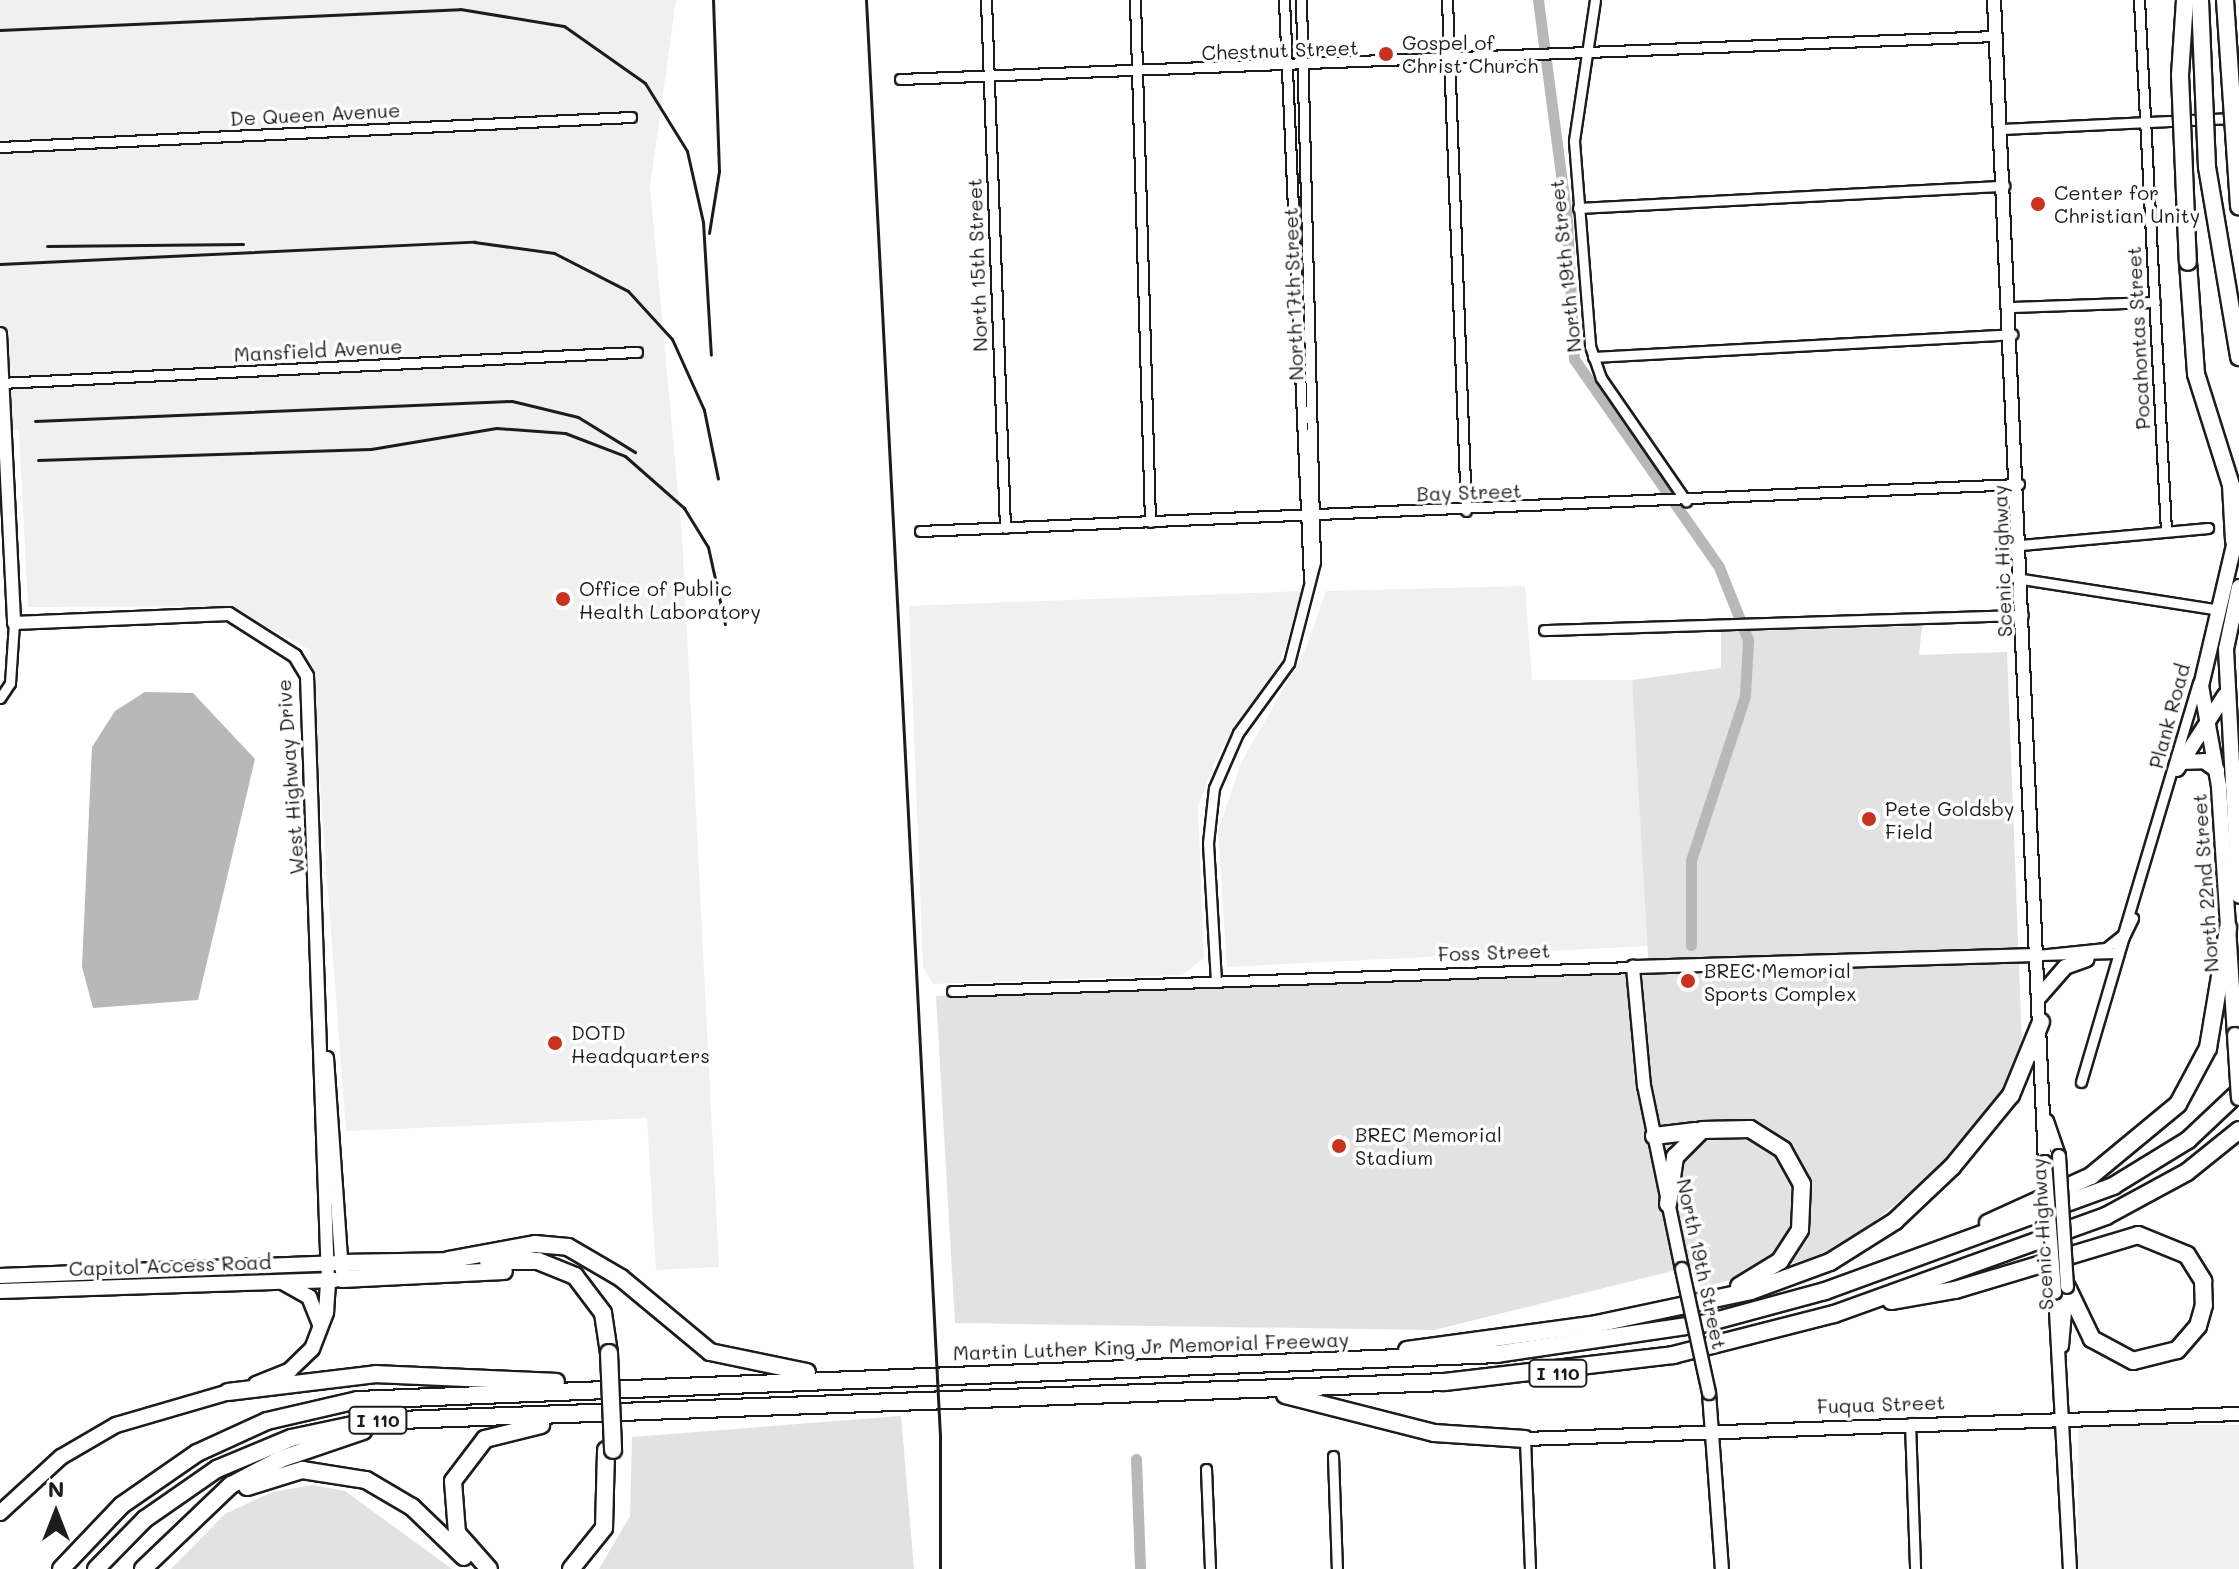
<!DOCTYPE html>
<style>
body{margin:0}
#map{position:relative;width:2239px;height:1569px;overflow:hidden;background:#fff;font-family:Mali,sans-serif}
div>[style]{position:absolute}
[style*='--x']{left:calc(var(--x)*1px);top:calc(var(--y)*1px);width:calc(var(--w)*1px);rotate:calc(var(--a)*1deg)}
.built>*{inset:0;background:#f0f0f0;transform-origin:0 0}
.green>*{inset:0;background:#e2e2e2}
.water>*{inset:0;background:#b8b8b8}
.canal>*{height:11px;margin:-5.5px;padding:0 5.5px;transform-origin:5.5px;border-radius:5.5px;background:#b8b8b8}
.roads{filter:drop-shadow(2px 0 #1c1c1c) drop-shadow(-2px 0 #1c1c1c) drop-shadow(0 2px #1c1c1c) drop-shadow(0 -2px #1c1c1c)}
.minor>*{height:9px;margin:-4.5px;padding:0 4.5px;transform-origin:4.5px;border-radius:4.5px;background:#fff}
.tertiary>*{height:12px;margin:-6px;padding:0 6px;transform-origin:6px;border-radius:6px;background:#fff}
.secondary>*{height:14px;margin:-7px;padding:0 7px;transform-origin:7px;border-radius:7px;background:#fff}
.primary>*{height:14px;margin:-7px;padding:0 7px;transform-origin:7px;border-radius:7px;background:#fff}
.motorway>*{height:16px;margin:-8px;padding:0 8px;transform-origin:8px;border-radius:8px;background:#fff}
.rail>*{height:3px;margin:-1.5px;padding:0 1.5px;transform-origin:1.5px;border-radius:1.5px;background:#1c1c1c}
.bridges{filter:drop-shadow(2px 0 #1c1c1c) drop-shadow(-2px 0 #1c1c1c) drop-shadow(0 2px #1c1c1c) drop-shadow(0 -2px #1c1c1c)}
.tertiary-bridge>*{height:12px;margin:-6px;padding:0 6px;transform-origin:6px;border-radius:6px;background:#fff}
.primary-bridge>*{height:14px;margin:-7px;padding:0 7px;transform-origin:7px;border-radius:7px;background:#fff}
.motorway-bridge>*{height:16px;margin:-8px;padding:0 8px;transform-origin:8px;border-radius:8px;background:#fff}
.dots>*{width:22px;height:22px;translate:-50% -50%;box-sizing:border-box;border:4px solid #fff;border-radius:50%}
span{translate:-50% -50%;white-space:nowrap;text-align:center;line-height:1.15;-webkit-text-stroke:7px #fff;paint-order:stroke}
.shield-label span{padding:2px 6px;background:#fff;border:2px solid;border-radius:6px;-webkit-text-stroke-width:0}
.shield-label{font-size:18px;color:#1c1c1c;font-weight:700}
.poi-label{font-size:20px;color:#1c1c1c}
.left{translate:0 -50%;text-align:left}
.street-label{font-size:20px;color:#1c1c1c}
.north{position:absolute;left:16px;top:1473px;width:80px;height:80px;-webkit-text-stroke:6px #fff;paint-order:stroke;rotate:0deg;font-size:22px;font-weight:700;line-height:32px;text-align:center;color:#1c1c1c}
.north::after{content:'';display:block;margin:auto;width:28px;height:36px;background:#1c1c1c;clip-path:polygon(50% 0,100% 100%,50% 72%,0 100%)}
</style>
<div id="map">
<div class="built">
<div style="clip-path:polygon(0 0,676px 0,650px 187px,682px 536px,719px 1267px,656px 1270px,647px 1118px,346px 1131px,310px 650px,230px 606px,28px 607px,19px 430px,0 431px)"></div>
<div style="clip-path:polygon(1525px 586px,1532px 680px,1632px 680px,1648px 946px,1227px 967px,1218px 830px,1242px 761px,1305px 651px,1326px 591px)"></div>
<div style="clip-path:polygon(1303px 591px,1280px 662px,1217px 756px,1198px 806px,1204px 958px,1182px 975px,933px 984px,923px 966px,909px 606px)"></div>
<div style="left:2239px;top:1425px;width:144px;height:161px;rotate:90deg"></div>
</div>
<div class="green">
<div style="clip-path:polygon(1922px 626px,1919px 655px,2007px 652px,2022px 1046px,2003px 1088px,1936px 1170px,1840px 1250px,1701px 1288px,1697px 1265px,1434px 1330px,955px 1323px,936px 996px,1649px 972px,1632px 680px,1721px 668px,1721px 632px)"></div>
<div style="clip-path:polygon(901px 1416px,914px 1569px,599px 1569px,630px 1516px,632px 1437px)"></div>
<div style="clip-path:polygon(313px 1485px,345px 1491px,452px 1569px,171px 1569px,225px 1514px,272px 1492px)"></div>
</div>
<div class="water">
<div style="clip-path:polygon(145px 692px,193px 693px,255px 759px,198px 1000px,93px 1008px,82px 967px,92px 747px,115px 711px)"></div>
</div>
<div class="canal">
<div style="--x:1538;--y:0;--w:223;--a:82.5"></div>
<div style="--x:1567;--y:221;--w:138;--a:87.1"></div>
<div style="--x:1574;--y:359;--w:254;--a:55.1"></div>
<div style="--x:1719;--y:567;--w:79;--a:68.3"></div>
<div style="--x:1748;--y:640;--w:56;--a:93.1"></div>
<div style="--x:1745;--y:696;--w:173;--a:108.2"></div>
<div style="--x:1691;--y:860;--w:85;--a:90"></div>
<div style="--x:1136;--y:1459;--w:110;--a:87.9"></div>
</div>
<div class="roads">
<div class="minor">
<div style="--x:986;--y:0;--w:528;--a:87.94"></div>
<div style="--x:1135;--y:0;--w:522;--a:88.35"></div>
<div style="--x:1284;--y:0;--w:580;--a:87.53"></div>
<div style="--x:1447;--y:0;--w:511;--a:87.87"></div>
<div style="--x:1595;--y:0;--w:143;--a:98.5"></div>
<div style="--x:1574;--y:141;--w:206;--a:85.5"></div>
<div style="--x:1590;--y:346;--w:34;--a:71"></div>
<div style="--x:1601;--y:378;--w:150;--a:55.4"></div>
<div style="--x:2139;--y:0;--w:532;--a:87.09"></div>
<div style="--x:900;--y:79;--w:1097;--a:-2.25"></div>
<div style="--x:2001;--y:129;--w:233;--a:-2.7"></div>
<div style="--x:0;--y:147;--w:632;--a:-2.72"></div>
<div style="--x:1578;--y:208;--w:427;--a:-3"></div>
<div style="--x:2010;--y:307;--w:145;--a:-2"></div>
<div style="--x:1593;--y:357;--w:420;--a:-3.1"></div>
<div style="--x:0;--y:383;--w:638;--a:-2.79"></div>
<div style="--x:920;--y:531;--w:1100;--a:-2.45"></div>
<div style="--x:2021;--y:545;--w:188;--a:-5.2"></div>
<div style="--x:2022;--y:579;--w:194;--a:8.9"></div>
<div style="--x:1544;--y:630;--w:479;--a:-1.8"></div>
<div style="--x:0;--y:698;--w:18;--a:-56"></div>
<div style="--x:10;--y:683;--w:60;--a:-86.2"></div>
<div style="--x:2038;--y:955;--w:68;--a:-5.9"></div>
<div style="--x:2106;--y:948;--w:22;--a:-39"></div>
<div style="--x:2123;--y:934;--w:262;--a:-73.4"></div>
<div style="--x:2038;--y:955;--w:78;--a:-1.5"></div>
<div style="--x:2116;--y:953;--w:39;--a:-64"></div>
<div style="--x:1216;--y:982;--w:139;--a:-93.3"></div>
<div style="--x:1208;--y:843;--w:55;--a:-83.8"></div>
<div style="--x:1214;--y:788;--w:60;--a:-66.4"></div>
<div style="--x:1238;--y:733;--w:87;--a:-53.9"></div>
<div style="--x:1289;--y:663;--w:104;--a:-75.6"></div>
<div style="--x:1315;--y:562;--w:562;--a:-91.43"></div>
<div style="--x:952;--y:991;--w:681;--a:-2.02"></div>
<div style="--x:2081;--y:1082;--w:152;--a:-73.6"></div>
<div style="--x:1910;--y:1423;--w:146;--a:88"></div>
<div style="--x:1525;--y:1439;--w:130;--a:87.8"></div>
<div style="--x:1333;--y:1456;--w:113;--a:88"></div>
<div style="--x:1206;--y:1469;--w:100;--a:87.7"></div>
</div>
<div class="tertiary">
<div style="--x:1994;--y:0;--w:1163;--a:87.49"></div>
<div style="--x:0;--y:334;--w:289;--a:87.2"></div>
<div style="--x:14;--y:623;--w:215;--a:-2.4"></div>
<div style="--x:229;--y:614;--w:78;--a:32.5"></div>
<div style="--x:295;--y:656;--w:23;--a:59"></div>
<div style="--x:307;--y:676;--w:604;--a:88.01"></div>
<div style="--x:327;--y:1058;--w:214;--a:86"></div>
<div style="--x:2047;--y:1121;--w:37;--a:71"></div>
<div style="--x:1682;--y:1269;--w:187;--a:-101.7"></div>
<div style="--x:1644;--y:1086;--w:120;--a:-95.3"></div>
<div style="--x:1633;--y:967;--w:405;--a:-1.7"></div>
<div style="--x:2055;--y:1293;--w:276;--a:86.9"></div>
<div style="--x:2062;--y:1346;--w:57;--a:-85"></div>
<div style="--x:1709;--y:1393;--w:176;--a:85.8"></div>
<div style="--x:1525;--y:1439;--w:714;--a:-2.01"></div>
</div>
<div class="secondary">
<div style="--x:0;--y:1276;--w:341;--a:-2.2"></div>
<div style="--x:284;--y:1283;--w:29;--a:29"></div>
<div style="--x:309;--y:1297;--w:29;--a:68"></div>
<div style="--x:0;--y:1291;--w:335;--a:-1.9"></div>
<div style="--x:256;--y:1384;--w:37;--a:-22"></div>
<div style="--x:290;--y:1370;--w:30;--a:-44"></div>
<div style="--x:312;--y:1349;--w:40;--a:-69"></div>
<div style="--x:326;--y:1312;--w:32;--a:-86"></div>
<div style="--x:0;--y:1513;--w:83;--a:-42.6"></div>
<div style="--x:61;--y:1457;--w:64;--a:-30.2"></div>
<div style="--x:116;--y:1425;--w:125;--a:-16.3"></div>
</div>
<div class="primary">
<div style="--x:2239;--y:587;--w:63;--a:101.8"></div>
<div style="--x:2226;--y:649;--w:247;--a:87"></div>
<div style="--x:2180;--y:762;--w:24;--a:-2"></div>
<div style="--x:2204;--y:761;--w:16;--a:35"></div>
<div style="--x:2177;--y:769;--w:88;--a:-57"></div>
<div style="--x:2040;--y:996;--w:38;--a:-49"></div>
<div style="--x:2065;--y:967;--w:23;--a:-20"></div>
<div style="--x:2235;--y:1035;--w:250;--a:-93.7"></div>
<div style="--x:2219;--y:786;--w:102;--a:-100.2"></div>
<div style="--x:2201;--y:686;--w:157;--a:-76.8"></div>
</div>
<div class="motorway">
<div style="--x:2188;--y:262;--w:112;--a:85.9"></div>
<div style="--x:2196;--y:374;--w:116;--a:72.5"></div>
<div style="--x:2231;--y:485;--w:56;--a:86.9"></div>
<div style="--x:1654;--y:1136;--w:42;--a:-6.8"></div>
<div style="--x:1668;--y:1204;--w:48;--a:-81.5"></div>
<div style="--x:1675;--y:1157;--w:38;--a:-45"></div>
<div style="--x:1702;--y:1130;--w:48;--a:-1.2"></div>
<div style="--x:1750;--y:1129;--w:39;--a:32"></div>
<div style="--x:1783;--y:1150;--w:39;--a:61"></div>
<div style="--x:1802;--y:1184;--w:46;--a:92.5"></div>
<div style="--x:1800;--y:1230;--w:37;--a:123"></div>
<div style="--x:1780;--y:1261;--w:48;--a:148.6"></div>
<div style="--x:1988;--y:1223;--w:113;--a:-24.5"></div>
<div style="--x:2091;--y:1176;--w:113;--a:-39.6"></div>
<div style="--x:2178;--y:1104;--w:64;--a:-61.8"></div>
<div style="--x:2208;--y:1048;--w:122;--a:-80.5"></div>
<div style="--x:448;--y:1260;--w:88;--a:-10.4"></div>
<div style="--x:535;--y:1244;--w:33;--a:5"></div>
<div style="--x:568;--y:1247;--w:61;--a:30.3"></div>
<div style="--x:621;--y:1278;--w:116;--a:39.7"></div>
<div style="--x:710;--y:1352;--w:99;--a:11.7"></div>
<div style="--x:488;--y:1261;--w:50;--a:0"></div>
<div style="--x:538;--y:1261;--w:40;--a:22"></div>
<div style="--x:575;--y:1276;--w:46;--a:52.9"></div>
<div style="--x:603;--y:1313;--w:40;--a:81.5"></div>
<div style="--x:341;--y:1263;--w:116;--a:-1"></div>
<div style="--x:342;--y:1279;--w:162;--a:-2.8"></div>
<div style="--x:1891;--y:1301;--w:65;--a:-9.8"></div>
<div style="--x:1955;--y:1290;--w:191;--a:-16.7"></div>
<div style="--x:2138;--y:1235;--w:53;--a:22.2"></div>
<div style="--x:2187;--y:1255;--w:31;--a:58"></div>
<div style="--x:2203;--y:1281;--w:24;--a:88"></div>
<div style="--x:2204;--y:1305;--w:22;--a:106"></div>
<div style="--x:2198;--y:1326;--w:32;--a:131"></div>
<div style="--x:2177;--y:1350;--w:45;--a:166"></div>
<div style="--x:2133;--y:1361;--w:47;--a:-151.8"></div>
<div style="--x:2092;--y:1339;--w:58;--a:-115.7"></div>
<div style="--x:1407;--y:1350;--w:191;--a:-7.8"></div>
<div style="--x:1596;--y:1324;--w:158;--a:-12"></div>
<div style="--x:1751;--y:1291;--w:84;--a:-20.2"></div>
<div style="--x:1830;--y:1262;--w:77;--a:-32.2"></div>
<div style="--x:1895;--y:1221;--w:79;--a:-43.5"></div>
<div style="--x:1952;--y:1167;--w:93;--a:-50.7"></div>
<div style="--x:2011;--y:1095;--w:79;--a:-67.7"></div>
<div style="--x:228;--y:1392;--w:149;--a:-6.9"></div>
<div style="--x:376;--y:1374;--w:180;--a:2.5"></div>
<div style="--x:1285;--y:1395;--w:154;--a:14.3"></div>
<div style="--x:1434;--y:1433;--w:91;--a:3.8"></div>
<div style="--x:247;--y:1487;--w:58;--a:-17.2"></div>
<div style="--x:302;--y:1470;--w:65;--a:8.9"></div>
<div style="--x:366;--y:1480;--w:53;--a:30.4"></div>
<div style="--x:412;--y:1507;--w:72;--a:43.9"></div>
<div style="--x:61;--y:1569;--w:88;--a:-46.4"></div>
<div style="--x:122;--y:1505;--w:91;--a:-34.7"></div>
<div style="--x:197;--y:1453;--w:77;--a:-24.6"></div>
<div style="--x:267;--y:1421;--w:93;--a:-13"></div>
<div style="--x:358;--y:1400;--w:1140;--a:-2.31"></div>
<div style="--x:1497;--y:1354;--w:212;--a:-8.4"></div>
<div style="--x:1707;--y:1323;--w:122;--a:-15.2"></div>
<div style="--x:1825;--y:1291;--w:307;--a:-20"></div>
<div style="--x:2113;--y:1186;--w:88;--a:-31.5"></div>
<div style="--x:2188;--y:1140;--w:70;--a:-43.3"></div>
<div style="--x:96;--y:1569;--w:70;--a:-45.6"></div>
<div style="--x:145;--y:1519;--w:88;--a:-34.8"></div>
<div style="--x:217;--y:1469;--w:80;--a:-22.7"></div>
<div style="--x:291;--y:1438;--w:83;--a:-11.9"></div>
<div style="--x:372;--y:1421;--w:1073;--a:-2.08"></div>
<div style="--x:1444;--y:1382;--w:231;--a:-6.7"></div>
<div style="--x:1673;--y:1355;--w:166;--a:-14.3"></div>
<div style="--x:1834;--y:1314;--w:289;--a:-19.8"></div>
<div style="--x:2106;--y:1216;--w:92;--a:-28.5"></div>
<div style="--x:2187;--y:1172;--w:67;--a:-38.9"></div>
<div style="--x:143;--y:1569;--w:122;--a:-43.7"></div>
<div style="--x:231;--y:1485;--w:56;--a:-27.5"></div>
<div style="--x:281;--y:1459;--w:87;--a:-18.9"></div>
<div style="--x:489;--y:1569;--w:48;--a:-131.6"></div>
<div style="--x:457;--y:1533;--w:52;--a:-94.4"></div>
<div style="--x:453;--y:1481;--w:53;--a:-52.7"></div>
<div style="--x:485;--y:1439;--w:58;--a:-14"></div>
<div style="--x:571;--y:1569;--w:53;--a:-51.2"></div>
<div style="--x:604;--y:1528;--w:78;--a:-88.5"></div>
</div>
</div>
<div class="rail">
<div style="--x:866;--y:0;--w:1436;--a:87.05"></div>
<div style="--x:940;--y:1434;--w:135;--a:90"></div>
<div style="--x:0;--y:30;--w:460;--a:-2.6"></div>
<div style="--x:460;--y:9;--w:105;--a:9.3"></div>
<div style="--x:564;--y:26;--w:99;--a:35.1"></div>
<div style="--x:645;--y:83;--w:80;--a:58.3"></div>
<div style="--x:687;--y:151;--w:73;--a:77.3"></div>
<div style="--x:703;--y:222;--w:133;--a:86.6"></div>
<div style="--x:709;--y:233;--w:63;--a:-80.8"></div>
<div style="--x:719;--y:171;--w:171;--a:-92"></div>
<div style="--x:47;--y:246;--w:196;--a:-0.6"></div>
<div style="--x:0;--y:264;--w:475;--a:-2.7"></div>
<div style="--x:474;--y:242;--w:81;--a:7.8"></div>
<div style="--x:554;--y:253;--w:83;--a:27.2"></div>
<div style="--x:628;--y:291;--w:65;--a:47.5"></div>
<div style="--x:672;--y:339;--w:78;--a:65.7"></div>
<div style="--x:704;--y:410;--w:70;--a:78.5"></div>
<div style="--x:35;--y:421;--w:477;--a:-2.4"></div>
<div style="--x:512;--y:401;--w:68;--a:13.6"></div>
<div style="--x:578;--y:417;--w:67;--a:31.6"></div>
<div style="--x:38;--y:460;--w:333;--a:-1.9"></div>
<div style="--x:371;--y:449;--w:127;--a:-9.5"></div>
<div style="--x:496;--y:428;--w:69;--a:4.1"></div>
<div style="--x:565;--y:433;--w:64;--a:21"></div>
<div style="--x:625;--y:456;--w:79;--a:41.4"></div>
<div style="--x:684;--y:508;--w:46;--a:58.4"></div>
<div style="--x:708;--y:547;--w:79;--a:77.6"></div>
</div>
<div class="bridges">
<div class="tertiary-bridge">
<div style="--x:2059;--y:1156;--w:131;--a:86.5"></div>
<div style="--x:2045;--y:1162;--w:131;--a:85.6"></div>
<div style="--x:1682;--y:1269;--w:127;--a:77.7"></div>
</div>
<div class="primary-bridge">
<div style="--x:2235;--y:1035;--w:63;--a:86.4"></div>
</div>
<div class="motorway-bridge">
<div style="--x:2185;--y:0;--w:75;--a:93.8"></div>
<div style="--x:2180;--y:75;--w:187;--a:87.6"></div>
<div style="--x:2200;--y:0;--w:167;--a:87.6"></div>
<div style="--x:2207;--y:167;--w:193;--a:80.4"></div>
<div style="--x:2225;--y:0;--w:207;--a:86.1"></div>
<div style="--x:609;--y:1353;--w:97;--a:87.6"></div>
</div>
</div>
<div class="dots">
<div style="left:1386px;top:54px;background:#c8321e"></div>
<div style="left:2038px;top:204px;background:#c8321e"></div>
<div style="left:563px;top:599px;background:#c8321e"></div>
<div style="left:1869px;top:819px;background:#c8321e"></div>
<div style="left:1688px;top:981px;background:#c8321e"></div>
<div style="left:555px;top:1043px;background:#c8321e"></div>
<div style="left:1339px;top:1146px;background:#c8321e"></div>
</div>
<div class="shield-label">
<span style="left:1558px;top:1373px">I 110</span>
<span style="left:378px;top:1420px">I 110</span>
</div>
<div class="poi-label">
<span class="left" style="left:1402px;top:54px">Gospel of<br>Christ Church</span>
<span class="left" style="left:2054px;top:204px">Center for<br>Christian Unity</span>
<span class="left" style="left:579px;top:600px">Office of Public<br>Health Laboratory</span>
<span class="left" style="left:1885px;top:820px">Pete Goldsby<br>Field</span>
<span class="left" style="left:1704px;top:982px">BREC Memorial<br>Sports Complex</span>
<span class="left" style="left:571px;top:1044px">DOTD<br>Headquarters</span>
<span class="left" style="left:1355px;top:1146px">BREC Memorial<br>Stadium</span>
</div>
<div class="street-label">
<span style="left:1280px;top:50px;rotate:-2deg">Chestnut Street</span>
<span style="left:315px;top:114px;rotate:-3deg">De Queen Avenue</span>
<span style="left:977px;top:265px;rotate:-92deg">North 15th Street</span>
<span style="left:1565px;top:266px;rotate:-96deg">North 19th Street</span>
<span style="left:1293px;top:294px;rotate:-92deg">North 17th Street</span>
<span style="left:2138px;top:338px;rotate:-93deg">Pocahontas Street</span>
<span style="left:318px;top:350px;rotate:-3deg">Mansfield Avenue</span>
<span style="left:1469px;top:492px;rotate:-2deg">Bay Street</span>
<span style="left:2002px;top:561px;rotate:-92deg">Scenic Highway</span>
<span style="left:2169px;top:716px;rotate:-75deg">Plank Road</span>
<span style="left:290px;top:777px;rotate:-94deg">West Highway Drive</span>
<span style="left:2205px;top:883px;rotate:-94deg">North 22nd Street</span>
<span style="left:1494px;top:952px;rotate:-2deg">Foss Street</span>
<span style="left:2042px;top:1234px;rotate:-93deg">Scenic Highway</span>
<span style="left:1702px;top:1264px;rotate:78deg">North 19th Street</span>
<span style="left:170px;top:1265px;rotate:-2deg">Capitol Access Road</span>
<span style="left:1151px;top:1346px;rotate:-2deg">Martin Luther King Jr Memorial Freeway</span>
<span style="left:1881px;top:1404px;rotate:-2deg">Fuqua Street</span>
</div>
<div class="north">N</div>
</div>
